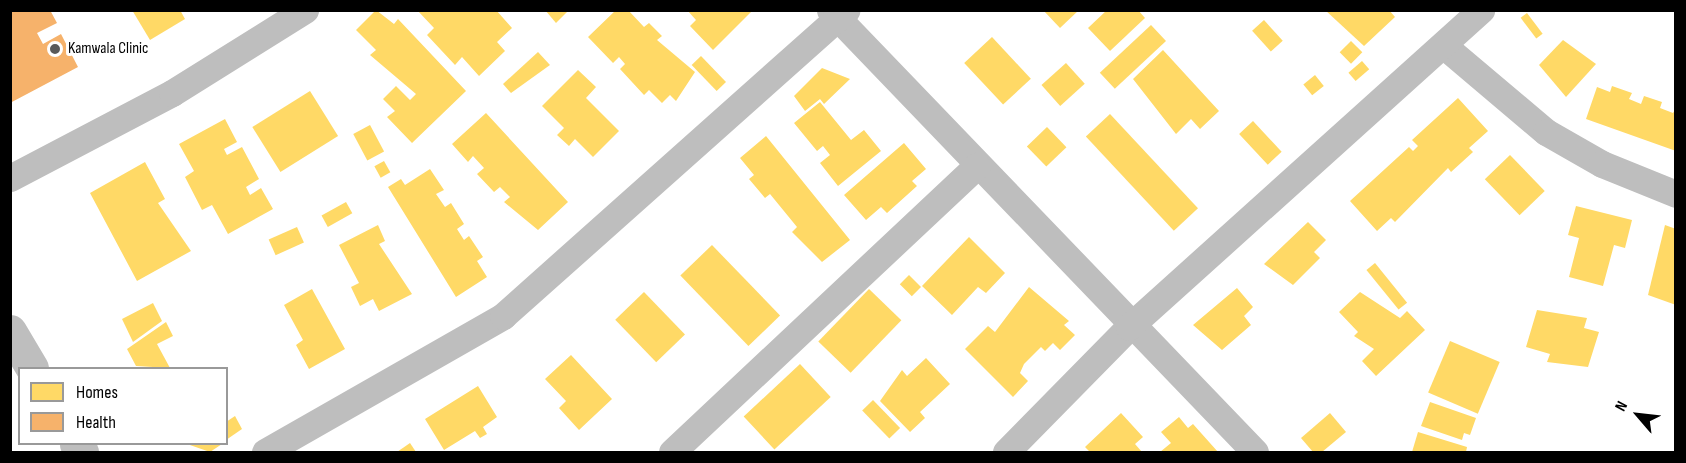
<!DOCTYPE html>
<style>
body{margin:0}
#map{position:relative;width:1686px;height:463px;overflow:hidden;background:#fff;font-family:"Sofia Sans Condensed",sans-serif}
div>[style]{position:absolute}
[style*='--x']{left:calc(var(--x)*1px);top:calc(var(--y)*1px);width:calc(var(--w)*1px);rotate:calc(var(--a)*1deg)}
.homes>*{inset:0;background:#ffd966;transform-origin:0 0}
.health>*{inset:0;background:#f6b26b}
.minor>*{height:27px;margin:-13.5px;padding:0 13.5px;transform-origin:13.5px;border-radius:13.5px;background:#bebebe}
.tertiary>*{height:33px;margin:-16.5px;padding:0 16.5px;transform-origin:16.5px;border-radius:16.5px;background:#bebebe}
.dots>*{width:16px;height:16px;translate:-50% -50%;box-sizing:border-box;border:3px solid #fff;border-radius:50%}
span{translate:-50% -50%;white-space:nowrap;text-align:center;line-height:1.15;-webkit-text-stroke:6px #fff;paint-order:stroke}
.poi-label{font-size:16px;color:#000}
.left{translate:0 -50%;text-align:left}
.frame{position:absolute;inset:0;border:12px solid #000;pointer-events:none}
.legend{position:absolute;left:18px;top:367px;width:210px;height:78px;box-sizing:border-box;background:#fff;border:2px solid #999;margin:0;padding:8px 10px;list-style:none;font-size:18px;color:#000}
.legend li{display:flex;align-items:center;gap:12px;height:30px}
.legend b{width:30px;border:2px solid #999}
.north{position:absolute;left:1608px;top:385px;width:60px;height:60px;-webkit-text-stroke:4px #fff;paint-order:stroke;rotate:298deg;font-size:16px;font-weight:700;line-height:24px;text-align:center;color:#000}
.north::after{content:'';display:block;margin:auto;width:21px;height:27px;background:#000;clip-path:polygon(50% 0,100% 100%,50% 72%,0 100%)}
</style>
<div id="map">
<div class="homes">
<div style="clip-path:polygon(132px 10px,180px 10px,185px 19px,150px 40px)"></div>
<div style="clip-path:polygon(376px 10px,394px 24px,398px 19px,466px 91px,412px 143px,387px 117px,395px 111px,383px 99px,396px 86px,410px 100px,416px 94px,370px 55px,376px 50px,356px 30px)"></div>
<div style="clip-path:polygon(417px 10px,496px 10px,512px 28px,497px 42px,505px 51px,479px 76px,462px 57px,455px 65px,427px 35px,434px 28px)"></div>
<div style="clip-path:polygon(545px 10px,569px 10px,556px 23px)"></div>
<div style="clip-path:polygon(616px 10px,628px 10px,644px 27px,649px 23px,662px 36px,657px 40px,695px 72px,676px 101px,670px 95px,662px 103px,649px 90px,644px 95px,620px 69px,625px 64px,619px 57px,613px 63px,588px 37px)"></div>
<div style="clip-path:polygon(687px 10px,753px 10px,713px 50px,690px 26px,696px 20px)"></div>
<div style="clip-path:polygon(1043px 10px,1079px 10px,1060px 28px)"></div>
<div style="clip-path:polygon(1107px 10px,1138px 10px,1145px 18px,1110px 51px,1088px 28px)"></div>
<div style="clip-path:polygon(1325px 10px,1389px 10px,1395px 17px,1364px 46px)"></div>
<div style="left:1527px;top:13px;width:26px;height:8px;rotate:53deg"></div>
<div style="left:1264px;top:20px;width:28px;height:16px;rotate:48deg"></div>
<div style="left:1151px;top:25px;width:22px;height:70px;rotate:47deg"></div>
<div style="left:992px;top:37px;width:57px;height:38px;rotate:47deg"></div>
<div style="clip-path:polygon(1563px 40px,1596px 64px,1566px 97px,1539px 65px)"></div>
<div style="left:1351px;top:41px;width:16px;height:16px;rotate:45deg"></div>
<div style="clip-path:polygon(1163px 50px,1219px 111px,1200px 129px,1191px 119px,1176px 134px,1133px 79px)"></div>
<div style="clip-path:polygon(538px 52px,550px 65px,511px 93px,503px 84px)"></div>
<div style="left:701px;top:56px;width:36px;height:13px;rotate:46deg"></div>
<div style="left:1362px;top:61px;width:11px;height:18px;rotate:49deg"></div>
<div style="left:1066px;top:63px;width:28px;height:33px;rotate:48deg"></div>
<div style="clip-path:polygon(822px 68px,850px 79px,824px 104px,820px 99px,805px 111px,794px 96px)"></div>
<div style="clip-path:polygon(578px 70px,596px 87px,586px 98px,619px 131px,593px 157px,575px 139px,569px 146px,557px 135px,564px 128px,542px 106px)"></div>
<div style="left:1315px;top:75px;width:14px;height:15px;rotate:51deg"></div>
<div style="clip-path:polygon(1612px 86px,1632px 93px,1629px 99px,1641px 104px,1644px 96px,1662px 102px,1660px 108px,1673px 113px,1676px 108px,1676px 151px,1586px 119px,1597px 87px,1610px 92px)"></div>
<div style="left:310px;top:91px;width:53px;height:68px;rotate:58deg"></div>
<div style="clip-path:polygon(1458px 98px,1488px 131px,1469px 148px,1473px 152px,1451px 172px,1448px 168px,1395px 222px,1391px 218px,1377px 231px,1350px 201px,1409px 147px,1413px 151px,1418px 146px,1412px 140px)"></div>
<div style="clip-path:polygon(820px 102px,851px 140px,864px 130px,881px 151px,838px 186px,820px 163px,830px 155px,823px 146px,817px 151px,794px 123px)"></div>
<div style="clip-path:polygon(486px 113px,568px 202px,538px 230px,504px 202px,510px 197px,500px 187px,494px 192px,477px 174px,484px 168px,473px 156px,468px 162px,452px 144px)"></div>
<div style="left:1110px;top:114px;width:129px;height:33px;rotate:47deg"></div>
<div style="clip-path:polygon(225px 119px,237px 142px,224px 149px,227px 155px,242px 147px,259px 179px,246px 187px,250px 195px,261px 188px,273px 209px,228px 234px,212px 205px,202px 210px,185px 177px,194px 171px,179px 144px)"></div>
<div style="left:1253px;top:121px;width:42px;height:19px;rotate:47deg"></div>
<div style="left:370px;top:125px;width:30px;height:19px;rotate:62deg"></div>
<div style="left:1047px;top:127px;width:28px;height:28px;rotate:46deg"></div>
<div style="clip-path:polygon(766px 136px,850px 240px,822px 262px,792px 232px,797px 227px,770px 194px,765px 198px,749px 179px,754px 175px,740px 158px)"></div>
<div style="clip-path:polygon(904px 143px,926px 169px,912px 181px,917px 186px,887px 213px,881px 207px,866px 220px,844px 195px)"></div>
<div style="left:1510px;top:155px;width:50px;height:35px;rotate:46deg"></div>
<div style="left:384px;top:161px;width:13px;height:11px;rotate:61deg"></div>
<div style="clip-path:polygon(145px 162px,165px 199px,158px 203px,191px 251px,137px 281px,90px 193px)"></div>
<div style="clip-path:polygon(430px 169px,444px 190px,436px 194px,445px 207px,451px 203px,464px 224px,457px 229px,464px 240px,469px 236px,483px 257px,477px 261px,487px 277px,456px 297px,388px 187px,401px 179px,405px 185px)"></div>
<div style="left:346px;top:202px;width:13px;height:28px;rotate:61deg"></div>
<div style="clip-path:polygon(1576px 206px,1632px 220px,1625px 248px,1614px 245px,1603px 286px,1569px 277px,1579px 238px,1568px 235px)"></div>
<div style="clip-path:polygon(1308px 222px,1326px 240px,1314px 252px,1320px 258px,1293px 285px,1264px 264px)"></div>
<div style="clip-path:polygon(378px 225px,385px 241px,379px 244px,412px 294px,379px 311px,373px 299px,360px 306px,351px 287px,359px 283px,339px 245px)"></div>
<div style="clip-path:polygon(1665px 225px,1676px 229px,1676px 305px,1648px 295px)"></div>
<div style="left:297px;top:227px;width:17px;height:31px;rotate:66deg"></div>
<div style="clip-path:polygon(969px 237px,1005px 273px,986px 293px,978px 287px,952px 315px,922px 286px)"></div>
<div style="left:712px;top:245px;width:98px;height:44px;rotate:46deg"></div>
<div style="left:1375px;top:263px;width:51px;height:11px;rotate:51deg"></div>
<div style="left:909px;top:275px;width:17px;height:13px;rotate:45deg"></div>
<div style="clip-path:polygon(1029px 287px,1069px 321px,1064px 325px,1075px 335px,1060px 350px,1053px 343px,1045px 351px,1041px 347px,1024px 364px,1020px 373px,1028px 381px,1013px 397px,965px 349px,988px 326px,995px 332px)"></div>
<div style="clip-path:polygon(1237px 288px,1253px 307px,1244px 316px,1251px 325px,1222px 350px,1193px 325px)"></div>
<div style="clip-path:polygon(312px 289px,345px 349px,309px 369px,296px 345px,303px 340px,284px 305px)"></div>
<div style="left:869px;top:289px;width:45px;height:73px;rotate:44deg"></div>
<div style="left:644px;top:292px;width:59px;height:40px;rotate:46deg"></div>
<div style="clip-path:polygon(1360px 292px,1400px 318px,1407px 311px,1425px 330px,1376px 376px,1362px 361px,1374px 349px,1354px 336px,1358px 332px,1339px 312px)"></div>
<div style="clip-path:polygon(153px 303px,162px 321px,133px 342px,122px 319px)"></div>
<div style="clip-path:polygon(1537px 310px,1587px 318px,1584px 328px,1599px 332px,1588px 367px,1547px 362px,1550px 354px,1526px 347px)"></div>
<div style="clip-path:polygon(166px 322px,173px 336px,157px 344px,170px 368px,136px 366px,127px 349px)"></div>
<div style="left:1450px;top:341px;width:54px;height:56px;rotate:23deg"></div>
<div style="clip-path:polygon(571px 355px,612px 399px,579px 430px,559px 408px,566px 401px,545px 379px)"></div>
<div style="clip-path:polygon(926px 358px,950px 384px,920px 412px,925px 418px,910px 432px,880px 401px,902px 370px,907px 376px)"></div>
<div style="left:800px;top:364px;width:45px;height:77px;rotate:47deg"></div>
<div style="clip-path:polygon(478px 386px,497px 417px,483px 427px,487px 434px,480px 438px,475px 431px,444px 450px,425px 419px)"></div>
<div style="left:873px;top:400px;width:39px;height:15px;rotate:46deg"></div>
<div style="clip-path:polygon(1430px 402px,1476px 418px,1470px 435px,1464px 433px,1462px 440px,1421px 426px)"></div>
<div style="clip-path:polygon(1121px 413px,1143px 437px,1135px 444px,1142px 452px,1090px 452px,1085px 447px)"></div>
<div style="clip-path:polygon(1330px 413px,1346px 432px,1322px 452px,1313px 452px,1301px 438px)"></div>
<div style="clip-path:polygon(235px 416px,242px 429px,226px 440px,226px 422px)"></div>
<div style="clip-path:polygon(1179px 417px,1188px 428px,1193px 424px,1218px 452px,1160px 452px,1171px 443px,1161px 432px)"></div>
<div style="clip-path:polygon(1418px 432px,1467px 447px,1466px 452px,1412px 452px)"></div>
<div style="clip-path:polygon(410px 443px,416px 452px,397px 452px)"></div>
<div style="clip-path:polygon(187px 444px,222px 444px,210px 452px)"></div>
</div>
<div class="health">
<div style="clip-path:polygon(10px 10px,50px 10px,57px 23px,37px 33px,43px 44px,61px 34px,78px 67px,10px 103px)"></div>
</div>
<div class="minor">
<div style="--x:830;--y:10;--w:613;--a:46.12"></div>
<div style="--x:1443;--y:45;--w:135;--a:40.2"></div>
<div style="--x:1546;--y:132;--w:64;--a:29.7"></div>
<div style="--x:1602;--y:164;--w:80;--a:22.1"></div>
<div style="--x:10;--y:178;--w:183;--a:-27.7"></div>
<div style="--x:172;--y:93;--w:157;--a:-32"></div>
<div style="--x:265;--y:452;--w:274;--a:-29.7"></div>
<div style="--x:503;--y:316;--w:460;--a:-41.7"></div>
<div style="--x:672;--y:452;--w:418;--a:-43.2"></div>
<div style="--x:1006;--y:452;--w:175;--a:-45.5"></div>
<div style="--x:1129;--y:327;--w:474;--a:-42"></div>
</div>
<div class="tertiary">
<div style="--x:10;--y:331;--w:43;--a:59.3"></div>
<div style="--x:76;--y:444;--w:10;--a:53"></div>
</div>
<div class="dots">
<div style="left:55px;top:49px;background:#595959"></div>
</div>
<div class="poi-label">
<span class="left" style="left:68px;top:49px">Kamwala Clinic</span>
</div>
<div class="frame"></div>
<ul class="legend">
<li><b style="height:16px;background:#ffd966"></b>Homes</li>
<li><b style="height:16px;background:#f6b26b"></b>Health</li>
</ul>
<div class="north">N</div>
</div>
